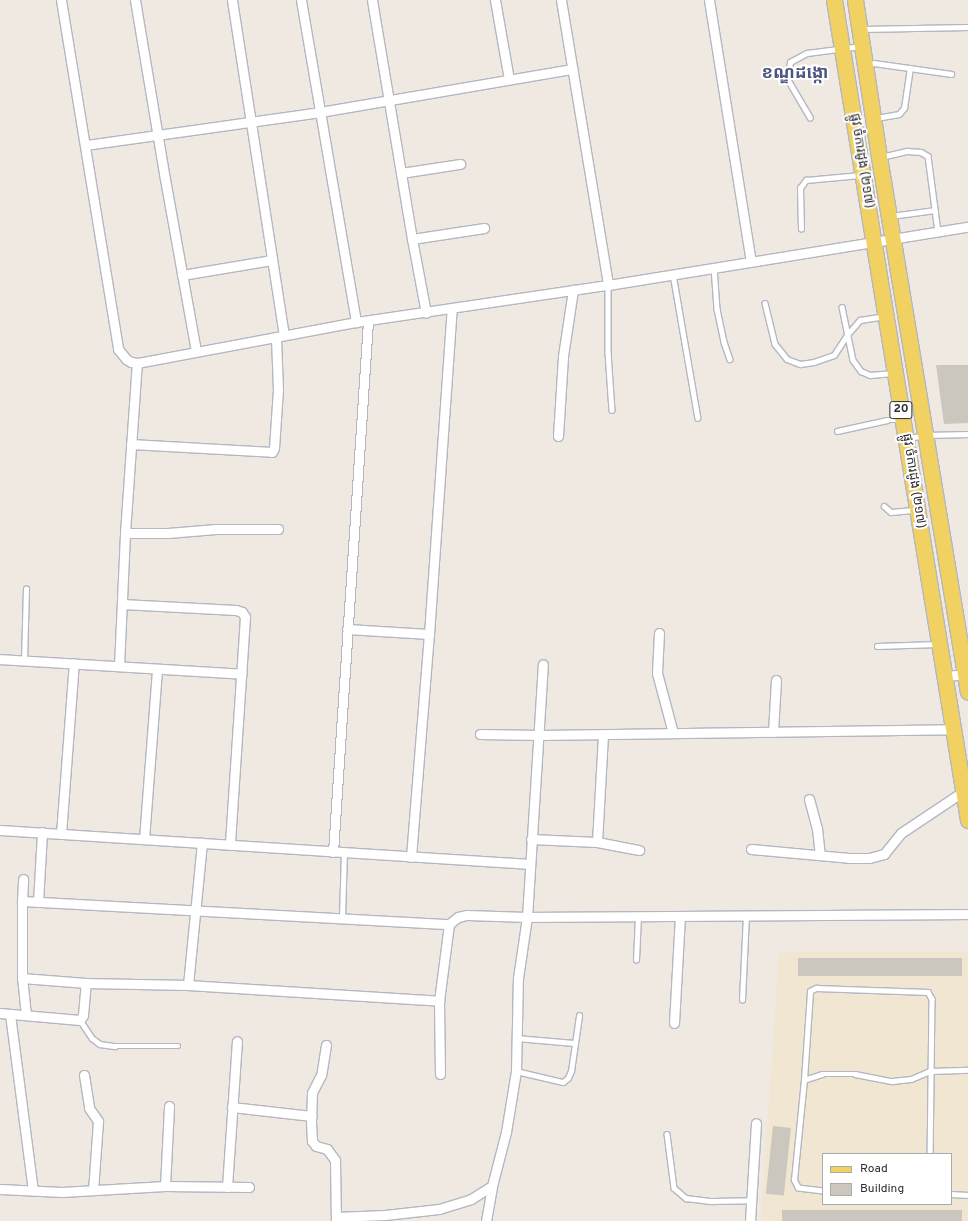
<!DOCTYPE html>
<meta charset="utf-8">
<style>
body{margin:0}
#map{position:relative;width:968px;height:1221px;overflow:hidden;background:#efe9e1;font-family:Overpass,"Noto Sans Khmer",sans-serif}
div>[style]{position:absolute}
[style*='--x']{left:calc(var(--x)*1px);top:calc(var(--y)*1px);width:calc(var(--w)*1px);rotate:calc(var(--a)*1deg)}
.education>*{inset:0;background:#f0e6d1}
.building>*{inset:0;background:#cbc7bf;transform-origin:0 0}
.roads{filter:drop-shadow(1px 0 #b4b7c1) drop-shadow(-1px 0 #b4b7c1) drop-shadow(0 1px #b4b7c1) drop-shadow(0 -1px #b4b7c1)}
.lane>*{height:4.5px;margin:-2.25px;padding:0 2.25px;transform-origin:2.25px;border-radius:2.25px;background:#fff}
.street>*{height:9px;margin:-4.5px;padding:0 4.5px;transform-origin:4.5px;border-radius:4.5px;background:#fff}
.primary>*{height:15px;margin:-7.5px;padding:0 7.5px;transform-origin:7.5px;border-radius:7.5px;background:#f2d163}
span{translate:-50% -50%;white-space:nowrap;text-align:center;line-height:1.15;-webkit-text-stroke:4px #fff;paint-order:stroke}
.shield-label span{padding:1px 3px;background:#fff;border:1px solid;border-radius:3px;-webkit-text-stroke-width:0}
.shield-label{font-size:12px;color:#2e2e2e;font-weight:700}
.street-label{font-size:13px;color:#2e2e2e}
.district-label{font-size:17px;color:#4d5680;font-weight:700}
.legend{position:absolute;left:822px;top:1153px;width:130px;height:52px;box-sizing:border-box;background:#fff;border:1px solid #ababab;margin:0;padding:5px 7px;list-style:none;font-size:12px;color:#2e2e2e}
.legend li{display:flex;align-items:center;gap:8px;height:20px}
.legend b{width:20px;border:1px solid #ababab}
</style>
<div id="map">
<div class="education">
<div style="clip-path:polygon(evenodd,779px 952px,968px 952px,968px 1221px,761px 1221px,779px 952px,823px 1154px,951px 1154px,951px 1204px,823px 1204px,823px 1154px)"></div>
</div>
<div class="building">
<div style="clip-path:polygon(936px 365px,968px 365px,968px 423px,944px 424px)"></div>
<div style="left:798px;top:958px;width:164px;height:18px"></div>
<div style="left:773px;top:1126px;width:18px;height:68px;rotate:6deg"></div>
<div style="left:782px;top:1210px;width:180px;height:11px"></div>
</div>
<div class="roads">
<div class="lane">
<div style="--x:862;--y:29;--w:106;--a:-1.1"></div>
<div style="--x:868;--y:64;--w:6;--a:-9"></div>
<div style="--x:874;--y:63;--w:78;--a:8.1"></div>
<div style="--x:810;--y:118;--w:45;--a:-120.5"></div>
<div style="--x:787;--y:79;--w:17;--a:-80"></div>
<div style="--x:790;--y:62;--w:19;--a:-28"></div>
<div style="--x:807;--y:53;--w:54;--a:-7.4"></div>
<div style="--x:876;--y:118;--w:23;--a:-10"></div>
<div style="--x:899;--y:114;--w:8;--a:-50"></div>
<div style="--x:904;--y:108;--w:40;--a:-81.5"></div>
<div style="--x:881;--y:157;--w:27;--a:-13"></div>
<div style="--x:907;--y:151;--w:14;--a:4"></div>
<div style="--x:921;--y:152;--w:8;--a:30"></div>
<div style="--x:928;--y:156;--w:77;--a:82.5"></div>
<div style="--x:891;--y:216;--w:44;--a:-7.8"></div>
<div style="--x:801;--y:229;--w:41;--a:-91.4"></div>
<div style="--x:800;--y:188;--w:10;--a:-53"></div>
<div style="--x:806;--y:180;--w:54;--a:-5.3"></div>
<div style="--x:714;--y:267;--w:42;--a:85.9"></div>
<div style="--x:717;--y:309;--w:34;--a:78"></div>
<div style="--x:724;--y:342;--w:18;--a:71"></div>
<div style="--x:673;--y:274;--w:146;--a:80.2"></div>
<div style="--x:608;--y:285;--w:67;--a:90"></div>
<div style="--x:608;--y:352;--w:58;--a:86.1"></div>
<div style="--x:765;--y:303;--w:42;--a:76.3"></div>
<div style="--x:775;--y:344;--w:19;--a:51"></div>
<div style="--x:787;--y:359;--w:14;--a:21"></div>
<div style="--x:800;--y:364;--w:14;--a:-8"></div>
<div style="--x:814;--y:362;--w:21;--a:-19"></div>
<div style="--x:834;--y:355;--w:24;--a:-57"></div>
<div style="--x:847;--y:335;--w:20;--a:-49"></div>
<div style="--x:860;--y:320;--w:24;--a:-9"></div>
<div style="--x:842;--y:307;--w:54;--a:78.3"></div>
<div style="--x:853;--y:360;--w:14;--a:54"></div>
<div style="--x:861;--y:371;--w:10;--a:24"></div>
<div style="--x:870;--y:375;--w:23;--a:-5"></div>
<div style="--x:837;--y:431;--w:51;--a:-12.4"></div>
<div style="--x:887;--y:420;--w:14;--a:0"></div>
<div style="--x:908;--y:438;--w:18;--a:-9"></div>
<div style="--x:926;--y:435;--w:42;--a:-1.4"></div>
<div style="--x:884;--y:506;--w:9;--a:41"></div>
<div style="--x:891;--y:512;--w:25;--a:-5"></div>
<div style="--x:877;--y:646;--w:60;--a:-1.9"></div>
<div style="--x:24;--y:660;--w:71;--a:-88.4"></div>
<div style="--x:342;--y:918;--w:66;--a:-88.3"></div>
<div style="--x:636;--y:960;--w:44;--a:-87.4"></div>
<div style="--x:742;--y:1000;--w:84;--a:-87.3"></div>
<div style="--x:80;--y:1020;--w:22;--a:56"></div>
<div style="--x:92;--y:1038;--w:10;--a:37"></div>
<div style="--x:100;--y:1044;--w:15;--a:8"></div>
<div style="--x:115;--y:1046;--w:63;--a:0"></div>
<div style="--x:516;--y:1038;--w:58;--a:4.9"></div>
<div style="--x:516;--y:1071;--w:48;--a:13.2"></div>
<div style="--x:563;--y:1082;--w:6;--a:-39"></div>
<div style="--x:568;--y:1078;--w:8;--a:-67"></div>
<div style="--x:571;--y:1071;--w:56;--a:-81.7"></div>
<div style="--x:804;--y:1080;--w:89;--a:-86.1"></div>
<div style="--x:810;--y:991;--w:7;--a:-27"></div>
<div style="--x:816;--y:988;--w:112;--a:2"></div>
<div style="--x:928;--y:992;--w:8;--a:60"></div>
<div style="--x:932;--y:999;--w:155;--a:90.7"></div>
<div style="--x:667;--y:1134;--w:54;--a:82.6"></div>
<div style="--x:674;--y:1188;--w:16;--a:40"></div>
<div style="--x:686;--y:1198;--w:26;--a:7"></div>
<div style="--x:712;--y:1201;--w:39;--a:-1"></div>
<div style="--x:823;--y:1191;--w:25;--a:-173"></div>
<div style="--x:798;--y:1188;--w:9;--a:-117"></div>
<div style="--x:794;--y:1180;--w:100;--a:-84.3"></div>
<div style="--x:804;--y:1080;--w:19;--a:-18"></div>
<div style="--x:822;--y:1074;--w:33;--a:0"></div>
<div style="--x:855;--y:1074;--w:38;--a:11"></div>
<div style="--x:892;--y:1081;--w:19;--a:-6"></div>
<div style="--x:911;--y:1079;--w:21;--a:-23"></div>
<div style="--x:930;--y:1071;--w:38;--a:-2"></div>
<div style="--x:951;--y:1194;--w:17;--a:3"></div>
</div>
<div class="street">
<div style="--x:61;--y:0;--w:354;--a:80.7"></div>
<div style="--x:118;--y:349;--w:13;--a:51"></div>
<div style="--x:126;--y:359;--w:6;--a:31"></div>
<div style="--x:131;--y:362;--w:6;--a:9"></div>
<div style="--x:137;--y:363;--w:223;--a:-10.6"></div>
<div style="--x:356;--y:322;--w:255;--a:-8.4"></div>
<div style="--x:608;--y:285;--w:365;--a:-9.2"></div>
<div style="--x:135;--y:0;--w:181;--a:80.5"></div>
<div style="--x:165;--y:179;--w:175;--a:79.8"></div>
<div style="--x:232;--y:0;--w:339;--a:81.2"></div>
<div style="--x:301;--y:0;--w:327;--a:80.3"></div>
<div style="--x:372;--y:0;--w:242;--a:80.5"></div>
<div style="--x:412;--y:239;--w:75;--a:79.3"></div>
<div style="--x:495;--y:0;--w:80;--a:80"></div>
<div style="--x:561;--y:0;--w:289;--a:80.6"></div>
<div style="--x:709;--y:0;--w:264;--a:80.9"></div>
<div style="--x:86;--y:145;--w:236;--a:-8"></div>
<div style="--x:320;--y:112;--w:256;--a:-9.7"></div>
<div style="--x:401;--y:173;--w:60;--a:-8.7"></div>
<div style="--x:412;--y:239;--w:73;--a:-8.7"></div>
<div style="--x:182;--y:275;--w:91;--a:-9.5"></div>
<div style="--x:558;--y:436;--w:80;--a:-86.4"></div>
<div style="--x:563;--y:356;--w:67;--a:-81.4"></div>
<div style="--x:131;--y:444;--w:141;--a:3.2"></div>
<div style="--x:272;--y:452;--w:4;--a:-63"></div>
<div style="--x:274;--y:448;--w:58;--a:-86.1"></div>
<div style="--x:278;--y:390;--w:53;--a:-92.2"></div>
<div style="--x:125;--y:533;--w:43;--a:0"></div>
<div style="--x:168;--y:533;--w:48;--a:-4.8"></div>
<div style="--x:216;--y:529;--w:62;--a:0"></div>
<div style="--x:122;--y:604;--w:114;--a:3"></div>
<div style="--x:236;--y:610;--w:6;--a:18"></div>
<div style="--x:242;--y:612;--w:6;--a:59"></div>
<div style="--x:245;--y:617;--w:228;--a:93.8"></div>
<div style="--x:347;--y:629;--w:82;--a:3.5"></div>
<div style="--x:659;--y:633;--w:40;--a:92.9"></div>
<div style="--x:657;--y:673;--w:62;--a:75.1"></div>
<div style="--x:0;--y:659;--w:242;--a:3.5"></div>
<div style="--x:119;--y:666;--w:133;--a:-87.4"></div>
<div style="--x:125;--y:533;--w:170;--a:-86"></div>
<div style="--x:945;--y:676;--w:23;--a:-5"></div>
<div style="--x:773;--y:732;--w:52;--a:-86.7"></div>
<div style="--x:480;--y:734;--w:60;--a:1"></div>
<div style="--x:540;--y:735;--w:414;--a:-0.8"></div>
<div style="--x:809;--y:799;--w:30;--a:75"></div>
<div style="--x:817;--y:828;--w:27;--a:84"></div>
<div style="--x:0;--y:830;--w:531;--a:3.67"></div>
<div style="--x:61;--y:834;--w:171;--a:-85.7"></div>
<div style="--x:144;--y:839;--w:170;--a:-85.6"></div>
<div style="--x:531;--y:839;--w:66;--a:2.6"></div>
<div style="--x:597;--y:842;--w:43;--a:10.8"></div>
<div style="--x:597;--y:842;--w:108;--a:-86.8"></div>
<div style="--x:751;--y:849;--w:98;--a:5.2"></div>
<div style="--x:849;--y:858;--w:20;--a:0"></div>
<div style="--x:869;--y:858;--w:16;--a:-15"></div>
<div style="--x:884;--y:854;--w:27;--a:-51"></div>
<div style="--x:901;--y:833;--w:76;--a:-33.7"></div>
<div style="--x:333;--y:852;--w:532;--a:-86.23"></div>
<div style="--x:411;--y:857;--w:224;--a:-85.4"></div>
<div style="--x:429;--y:634;--w:326;--a:-86"></div>
<div style="--x:22;--y:901;--w:22;--a:-87"></div>
<div style="--x:38;--y:902;--w:70;--a:-86.7"></div>
<div style="--x:22;--y:978;--w:77;--a:-90"></div>
<div style="--x:22;--y:901;--w:428;--a:3.1"></div>
<div style="--x:188;--y:985;--w:143;--a:-84.4"></div>
<div style="--x:0;--y:1013;--w:80;--a:5"></div>
<div style="--x:80;--y:1020;--w:6;--a:-59"></div>
<div style="--x:83;--y:1015;--w:32;--a:-85"></div>
<div style="--x:10;--y:1014;--w:178;--a:82.6"></div>
<div style="--x:26;--y:1015;--w:37;--a:-96"></div>
<div style="--x:22;--y:978;--w:64;--a:4.5"></div>
<div style="--x:86;--y:983;--w:102;--a:1.1"></div>
<div style="--x:188;--y:985;--w:252;--a:3.6"></div>
<div style="--x:674;--y:1023;--w:107;--a:-86.8"></div>
<div style="--x:326;--y:1045;--w:30;--a:99"></div>
<div style="--x:321;--y:1075;--w:20;--a:117"></div>
<div style="--x:312;--y:1093;--w:29;--a:92"></div>
<div style="--x:311;--y:1122;--w:19;--a:87"></div>
<div style="--x:312;--y:1141;--w:6;--a:51"></div>
<div style="--x:316;--y:1146;--w:11;--a:15"></div>
<div style="--x:327;--y:1149;--w:14;--a:54"></div>
<div style="--x:335;--y:1160;--w:61;--a:89.1"></div>
<div style="--x:440;--y:1074;--w:73;--a:-90.8"></div>
<div style="--x:439;--y:1001;--w:78;--a:-82.6"></div>
<div style="--x:449;--y:924;--w:11;--a:-38"></div>
<div style="--x:458;--y:917;--w:9;--a:-13"></div>
<div style="--x:467;--y:915;--w:60;--a:1.9"></div>
<div style="--x:527;--y:917;--w:441;--a:-0.4"></div>
<div style="--x:84;--y:1075;--w:33;--a:81"></div>
<div style="--x:89;--y:1108;--w:16;--a:55"></div>
<div style="--x:98;--y:1121;--w:69;--a:94.1"></div>
<div style="--x:232;--y:1107;--w:80;--a:6.5"></div>
<div style="--x:165;--y:1186;--w:80;--a:-87.1"></div>
<div style="--x:227;--y:1187;--w:146;--a:-86.1"></div>
<div style="--x:0;--y:1189;--w:62;--a:2.8"></div>
<div style="--x:62;--y:1192;--w:103;--a:-3.3"></div>
<div style="--x:165;--y:1186;--w:84;--a:0.7"></div>
<div style="--x:336;--y:1217;--w:49;--a:-2.3"></div>
<div style="--x:385;--y:1215;--w:54;--a:-6.3"></div>
<div style="--x:439;--y:1209;--w:34;--a:-17"></div>
<div style="--x:471;--y:1199;--w:25;--a:-32"></div>
<div style="--x:486;--y:1221;--w:36;--a:-80"></div>
<div style="--x:492;--y:1186;--w:56;--a:-75.5"></div>
<div style="--x:506;--y:1132;--w:62;--a:-80.7"></div>
<div style="--x:516;--y:1071;--w:93;--a:-88.8"></div>
<div style="--x:518;--y:978;--w:62;--a:-81.6"></div>
<div style="--x:527;--y:917;--w:253;--a:-86.4"></div>
<div style="--x:750;--y:1221;--w:98;--a:-86.5"></div>
</div>
<div class="primary">
<div style="--x:834;--y:0;--w:831;--a:80.72"></div>
<div style="--x:855;--y:0;--w:159;--a:81.3"></div>
<div style="--x:879;--y:157;--w:542;--a:80.56"></div>
</div>
</div>
<div class="shield-label">
<span style="left:901px;top:410px">20</span>
</div>
<div class="street-label">
<span style="left:861px;top:161px;rotate:81deg">ផ្លូវ ចំការដូង (២១៧)</span>
<span style="left:913px;top:481px;rotate:81deg">ផ្លូវ ចំការដូង (២១៧)</span>
</div>
<div class="district-label">
<span style="left:795px;top:75px">ខណ្ឌដង្កោ</span>
</div>
<ul class="legend">
<li><b style="height:5px;background:#f2d163"></b>Road</li>
<li><b style="height:11px;background:#cbc7bf"></b>Building</li>
</ul>
</div>
